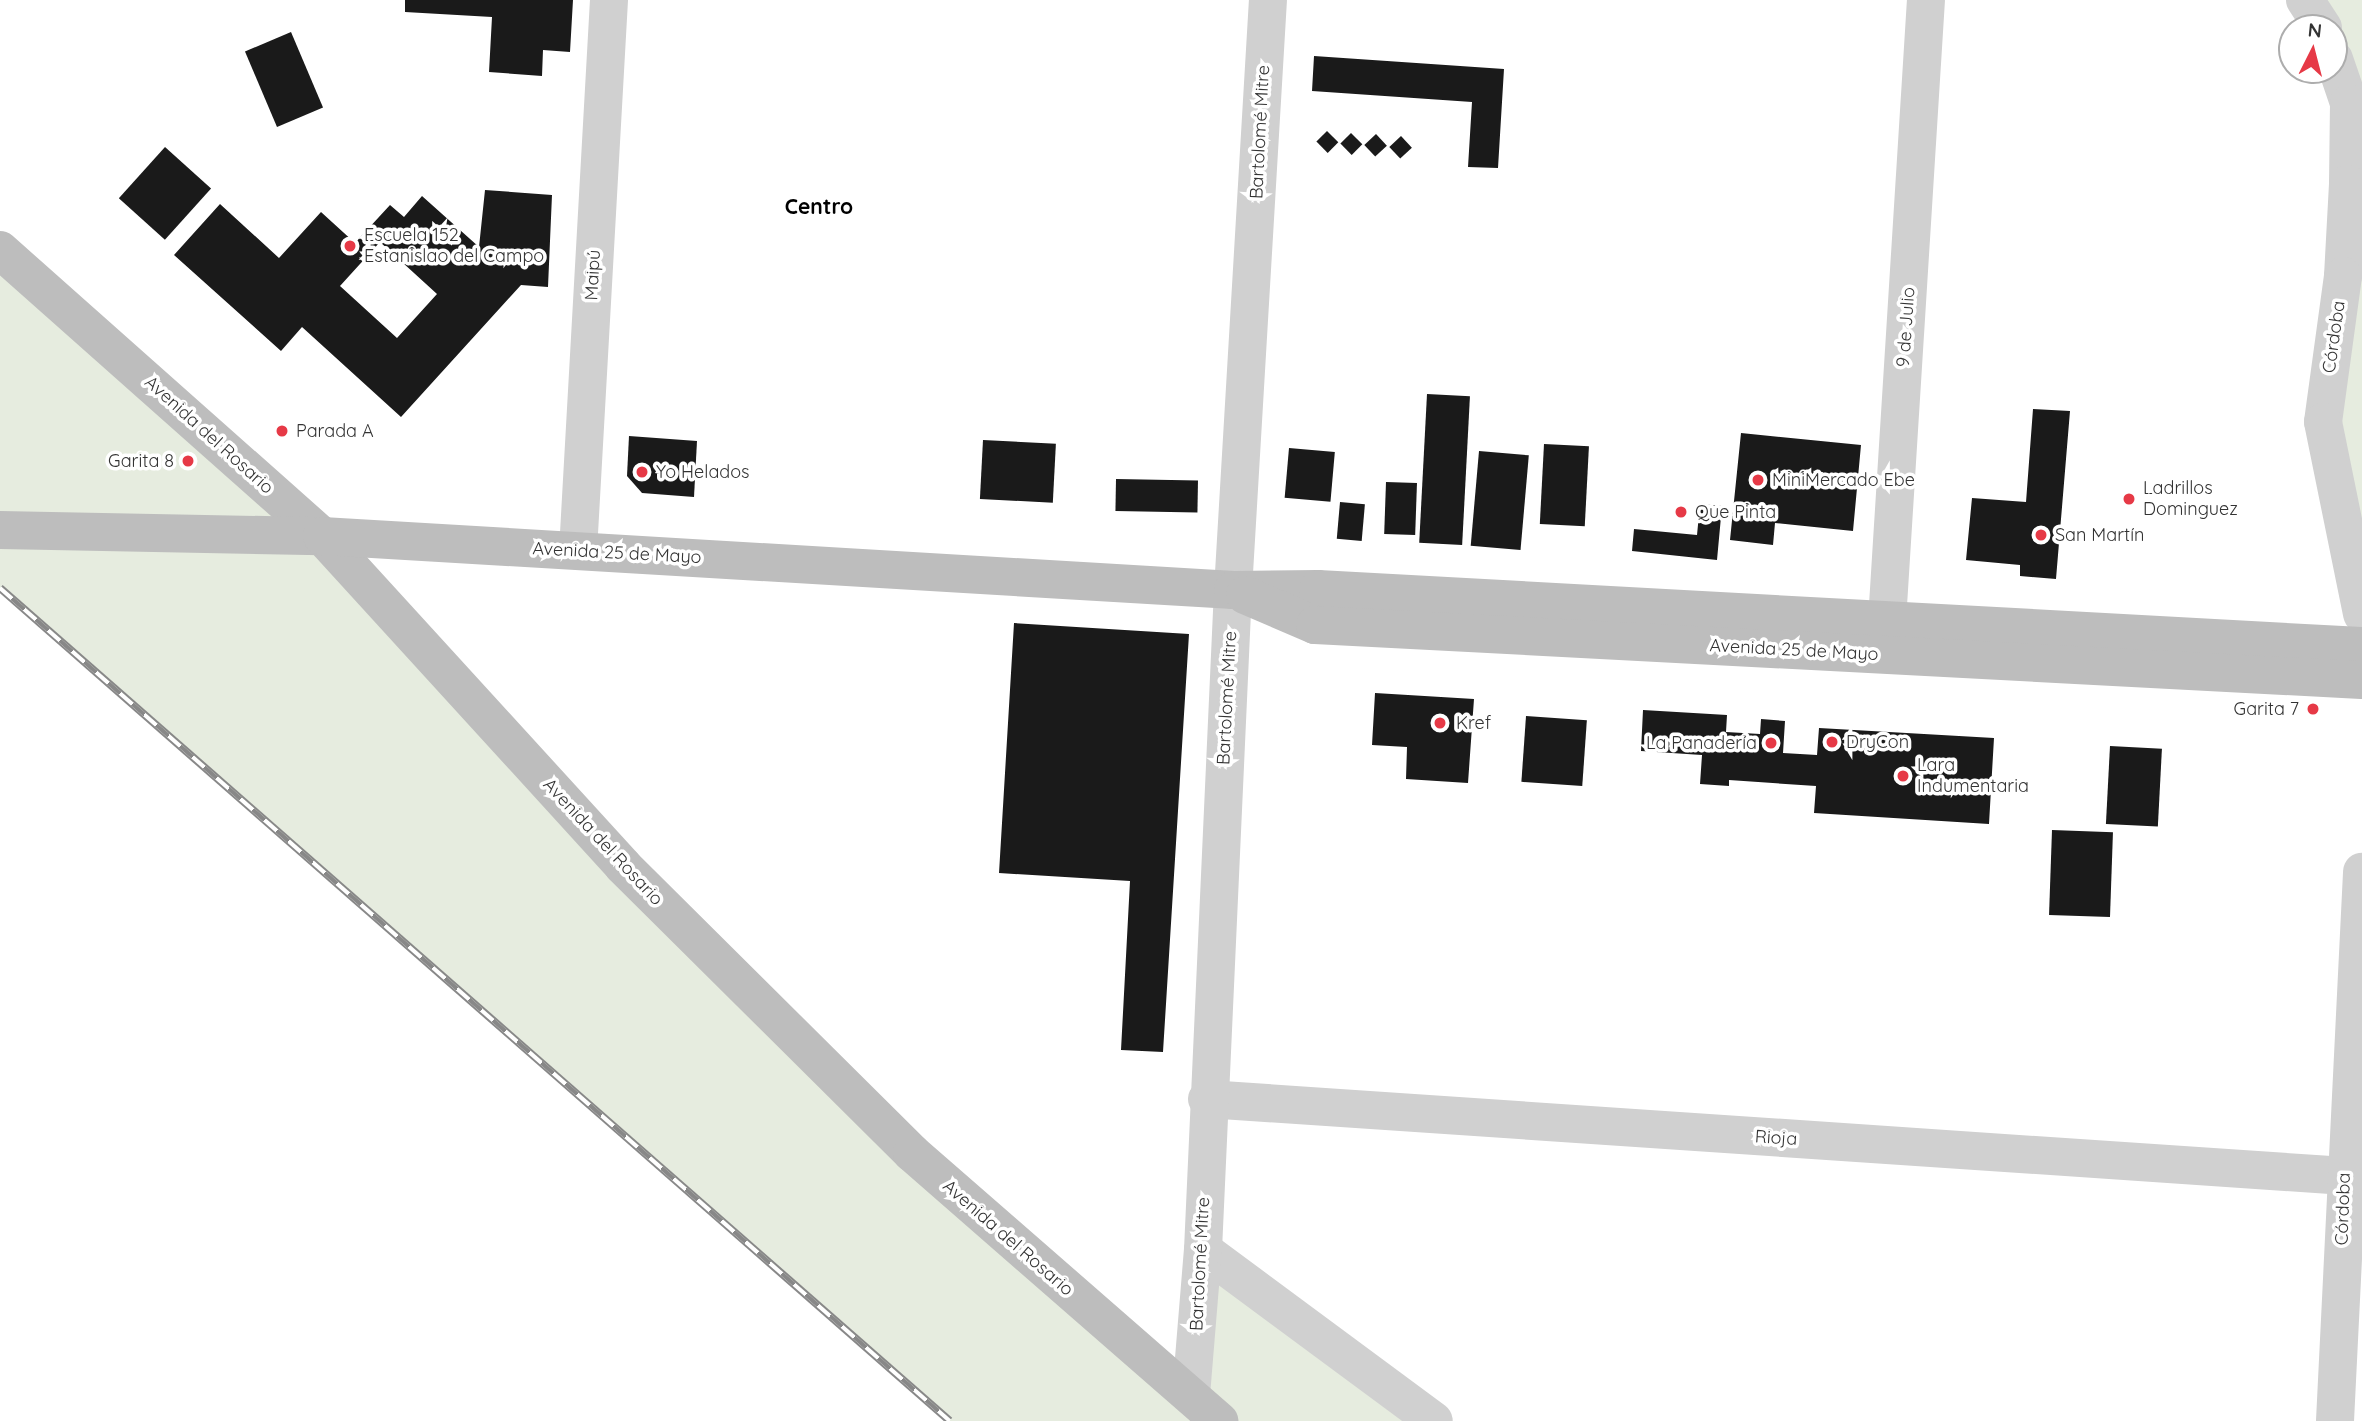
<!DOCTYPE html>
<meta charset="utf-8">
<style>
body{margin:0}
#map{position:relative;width:2362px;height:1421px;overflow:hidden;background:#fff;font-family:Quicksand,sans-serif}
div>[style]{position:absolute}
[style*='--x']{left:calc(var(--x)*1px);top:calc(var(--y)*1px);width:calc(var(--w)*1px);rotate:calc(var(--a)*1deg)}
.green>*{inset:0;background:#e6ecdf}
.building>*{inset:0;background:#1a1a1a;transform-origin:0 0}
.minor>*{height:38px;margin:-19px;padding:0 19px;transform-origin:19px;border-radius:19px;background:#d0d0d0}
.secondary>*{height:38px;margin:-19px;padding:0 19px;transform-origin:19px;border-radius:19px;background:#bdbdbd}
.rail>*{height:8px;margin-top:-4px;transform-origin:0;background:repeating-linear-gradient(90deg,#fff 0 16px,#888 0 32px);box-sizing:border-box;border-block:2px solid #888}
.dots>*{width:19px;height:19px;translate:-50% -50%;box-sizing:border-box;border:4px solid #fff;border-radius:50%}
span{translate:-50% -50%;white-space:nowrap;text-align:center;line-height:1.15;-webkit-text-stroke:7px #fff;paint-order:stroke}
.street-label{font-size:18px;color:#333}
.poi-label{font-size:18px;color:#333}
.left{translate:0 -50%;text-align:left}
.right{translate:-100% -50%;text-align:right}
.quarter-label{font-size:21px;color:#000;font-weight:700}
.north{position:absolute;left:2278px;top:14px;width:70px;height:70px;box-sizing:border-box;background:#fff;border:2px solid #adadad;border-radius:50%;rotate:6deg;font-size:19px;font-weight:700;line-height:28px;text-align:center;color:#333}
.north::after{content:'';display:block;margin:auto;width:24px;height:32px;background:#e63946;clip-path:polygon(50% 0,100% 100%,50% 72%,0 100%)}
</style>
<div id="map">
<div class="green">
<div style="clip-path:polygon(2305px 0,2362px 0,2362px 614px,2323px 422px,2349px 103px)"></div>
<div style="clip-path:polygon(0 250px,322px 536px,623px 866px,1190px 1395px,1203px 1250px,1434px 1421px,950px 1421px,0 588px)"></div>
</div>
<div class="building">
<div style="clip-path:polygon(405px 0,573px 0,570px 52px,543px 50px,542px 76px,489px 72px,492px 17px,405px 12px)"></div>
<div style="left:291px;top:32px;width:82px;height:50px;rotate:67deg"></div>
<div style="clip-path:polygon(1314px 56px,1504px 69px,1498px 168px,1468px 167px,1472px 102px,1312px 91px)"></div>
<div style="left:1327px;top:131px;width:16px;height:15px;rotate:45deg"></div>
<div style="left:1351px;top:133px;width:16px;height:15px;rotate:45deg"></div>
<div style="left:1376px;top:134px;width:16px;height:16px;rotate:47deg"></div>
<div style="left:1401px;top:136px;width:16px;height:16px;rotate:47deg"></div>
<div style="left:165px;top:147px;width:62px;height:69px;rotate:42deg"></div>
<div style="clip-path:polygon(evenodd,485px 190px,552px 195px,548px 287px,521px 285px,401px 417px,302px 327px,281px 351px,174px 255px,220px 204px,279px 258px,321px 212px,355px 243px,390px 205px,404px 217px,422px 196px,479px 247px,485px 190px,380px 242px,437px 294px,397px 338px,340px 286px,380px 242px)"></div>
<div style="left:1427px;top:394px;width:43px;height:149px;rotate:3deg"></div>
<div style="clip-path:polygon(2033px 409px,2070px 411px,2056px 579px,2020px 576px,2020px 565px,1966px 560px,1972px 498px,2026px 502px)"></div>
<div style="clip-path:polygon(1741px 433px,1861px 445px,1853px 531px,1775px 523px,1773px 545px,1730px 540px)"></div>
<div style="clip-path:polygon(629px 436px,697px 441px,694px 497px,642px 493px,627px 476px)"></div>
<div style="left:983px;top:440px;width:73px;height:59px;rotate:3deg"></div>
<div style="left:1544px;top:444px;width:45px;height:80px;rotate:3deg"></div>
<div style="left:1289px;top:448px;width:46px;height:50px;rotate:5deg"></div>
<div style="left:1479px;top:451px;width:50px;height:95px;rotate:5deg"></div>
<div style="left:1116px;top:479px;width:82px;height:32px;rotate:1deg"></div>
<div style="left:1386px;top:482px;width:31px;height:52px;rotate:2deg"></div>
<div style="left:1340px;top:502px;width:25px;height:37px;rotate:5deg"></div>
<div style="clip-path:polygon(1700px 504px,1722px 506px,1717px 560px,1632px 551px,1634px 529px,1697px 535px)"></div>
<div style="clip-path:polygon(1014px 623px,1189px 634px,1163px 1052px,1121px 1050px,1130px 881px,999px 873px)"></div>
<div style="clip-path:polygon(1375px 693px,1474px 699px,1468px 783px,1406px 779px,1407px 747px,1372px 745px)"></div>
<div style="clip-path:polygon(1643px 710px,1727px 715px,1726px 732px,1760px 734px,1761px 719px,1785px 721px,1783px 753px,1817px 755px,1819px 728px,1994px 738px,1989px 824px,1814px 813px,1816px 786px,1729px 780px,1729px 786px,1700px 784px,1702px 755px,1641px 751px)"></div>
<div style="left:1526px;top:716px;width:61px;height:66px;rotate:4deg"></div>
<div style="left:2110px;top:746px;width:52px;height:78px;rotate:3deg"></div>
<div style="left:2052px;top:830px;width:61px;height:85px;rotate:2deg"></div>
</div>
<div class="minor">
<div style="--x:2305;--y:0;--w:33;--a:57"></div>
<div style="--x:2334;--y:59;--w:46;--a:71.2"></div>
<div style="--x:2349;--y:103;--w:81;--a:90.7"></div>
<div style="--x:2348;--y:184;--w:92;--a:93.1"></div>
<div style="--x:2343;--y:276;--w:147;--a:97.8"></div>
<div style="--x:2323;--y:422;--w:196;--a:78.5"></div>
<div style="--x:578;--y:551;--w:552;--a:-86.78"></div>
<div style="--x:1885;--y:653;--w:654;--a:-86.41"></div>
<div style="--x:1207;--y:1099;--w:1141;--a:3.87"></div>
<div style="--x:1203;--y:1250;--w:287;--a:36.5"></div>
<div style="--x:1191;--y:1395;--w:145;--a:-85.3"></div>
<div style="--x:1203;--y:1250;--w:661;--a:-87.4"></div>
<div style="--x:1233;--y:590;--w:591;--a:-86.61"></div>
<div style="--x:2335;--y:1421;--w:550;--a:-87.18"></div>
</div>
<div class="secondary">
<div style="--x:0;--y:250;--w:431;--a:41.6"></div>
<div style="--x:322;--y:536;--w:447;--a:47.6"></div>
<div style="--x:623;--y:866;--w:407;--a:44.8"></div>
<div style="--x:912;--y:1153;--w:408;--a:41.1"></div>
<div style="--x:0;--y:530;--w:322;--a:1.1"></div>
<div style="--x:322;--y:536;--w:913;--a:3.39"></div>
<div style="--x:1233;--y:590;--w:85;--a:-0.7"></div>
<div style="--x:1318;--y:589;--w:1046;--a:3.13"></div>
<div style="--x:1245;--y:595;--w:76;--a:23.2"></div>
<div style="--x:1315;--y:625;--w:1048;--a:3.01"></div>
</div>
<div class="rail">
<div style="--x:0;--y:588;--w:1263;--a:41.25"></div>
</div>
<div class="dots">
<div style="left:350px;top:246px;background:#e63946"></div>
<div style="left:282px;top:431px;background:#e63946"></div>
<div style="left:188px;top:461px;background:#e63946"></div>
<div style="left:642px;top:472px;background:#e63946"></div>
<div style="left:1758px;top:480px;background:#e63946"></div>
<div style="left:2129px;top:499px;background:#e63946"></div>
<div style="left:1681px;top:512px;background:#e63946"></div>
<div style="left:2041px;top:535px;background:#e63946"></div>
<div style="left:2313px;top:709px;background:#e63946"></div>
<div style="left:1440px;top:723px;background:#e63946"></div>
<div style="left:1832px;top:742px;background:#e63946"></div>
<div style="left:1771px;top:743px;background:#e63946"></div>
<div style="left:1903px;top:776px;background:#e63946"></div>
</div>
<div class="street-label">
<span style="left:1260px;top:132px;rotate:-87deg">Bartolomé Mitre</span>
<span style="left:593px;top:275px;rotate:-87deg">Maipú</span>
<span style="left:1906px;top:327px;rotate:-86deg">9 de Julio</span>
<span style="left:2334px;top:337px;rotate:-82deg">Córdoba</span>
<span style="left:209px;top:435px;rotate:42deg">Avenida del Rosario</span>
<span style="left:617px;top:553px;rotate:3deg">Avenida 25 de Mayo</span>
<span style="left:1794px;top:650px;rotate:3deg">Avenida 25 de Mayo</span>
<span style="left:1227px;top:698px;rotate:-87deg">Bartolomé Mitre</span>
<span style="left:603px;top:842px;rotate:47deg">Avenida del Rosario</span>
<span style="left:1776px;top:1138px;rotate:4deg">Rioja</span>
<span style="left:2343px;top:1209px;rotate:-88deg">Córdoba</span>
<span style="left:1008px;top:1238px;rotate:41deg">Avenida del Rosario</span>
<span style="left:1200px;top:1264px;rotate:-87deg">Bartolomé Mitre</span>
</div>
<div class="poi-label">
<span class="left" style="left:364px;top:246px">Escuela 152<br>Estanislao del Campo</span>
<span class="left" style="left:296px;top:431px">Parada A</span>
<span class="right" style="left:174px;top:461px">Garita 8</span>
<span class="left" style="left:656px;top:472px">Yo Helados</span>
<span class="left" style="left:1772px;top:480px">MiniMercado Ebe</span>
<span class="left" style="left:2143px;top:499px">Ladrillos<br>Dominguez</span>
<span class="left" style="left:1695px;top:512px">Que Pinta</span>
<span class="left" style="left:2055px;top:535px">San Martín</span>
<span class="right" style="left:2299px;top:709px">Garita 7</span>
<span class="left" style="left:1456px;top:723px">Kref</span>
<span class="left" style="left:1846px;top:742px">DryCon</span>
<span class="right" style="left:1757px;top:743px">La Panadería</span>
<span class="left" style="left:1917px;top:776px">Lara<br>Indumentaria</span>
</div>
<div class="quarter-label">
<span style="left:819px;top:206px">Centro</span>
</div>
<div class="north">N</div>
</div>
